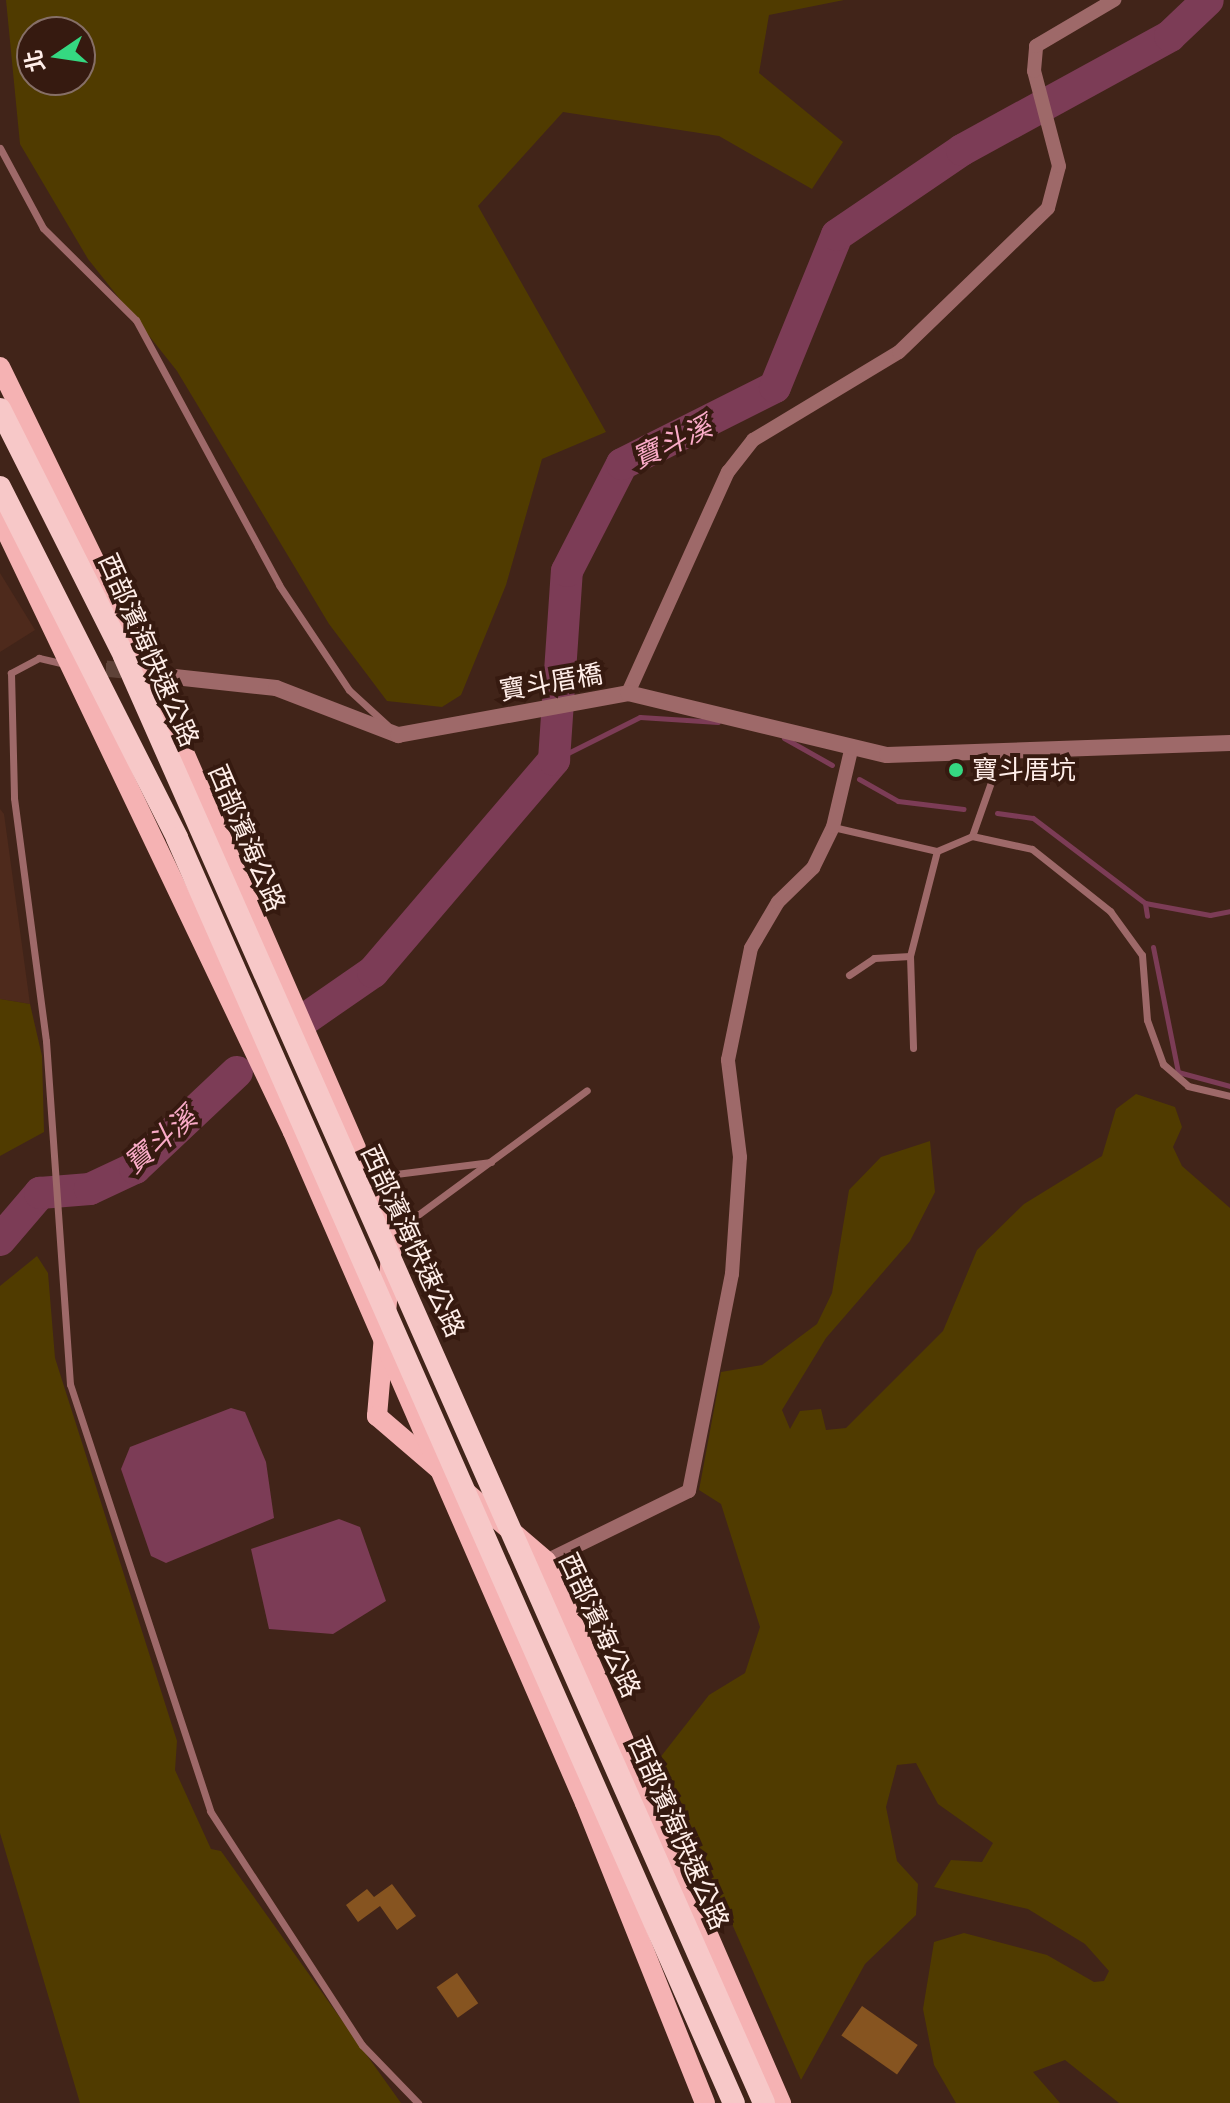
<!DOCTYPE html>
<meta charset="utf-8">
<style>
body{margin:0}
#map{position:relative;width:1230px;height:2103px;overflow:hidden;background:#412419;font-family:"IBM Plex Serif","Noto Sans TC",serif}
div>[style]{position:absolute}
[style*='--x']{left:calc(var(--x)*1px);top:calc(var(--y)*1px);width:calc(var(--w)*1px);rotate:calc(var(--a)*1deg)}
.built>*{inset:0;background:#4e2a1c}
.green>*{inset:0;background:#503b00}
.water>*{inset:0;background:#7c3c56}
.stream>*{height:5px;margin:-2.5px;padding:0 2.5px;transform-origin:2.5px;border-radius:2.5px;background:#7c3c56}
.river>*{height:32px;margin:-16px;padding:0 16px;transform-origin:16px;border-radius:16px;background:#7c3c56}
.building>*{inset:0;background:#865420;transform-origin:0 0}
.tertiary-tunnel>*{height:16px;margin-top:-8px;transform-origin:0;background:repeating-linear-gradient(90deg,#5e4238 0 16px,transparent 0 24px)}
.service>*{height:7px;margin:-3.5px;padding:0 3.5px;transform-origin:3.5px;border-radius:3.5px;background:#9e6969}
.minor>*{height:14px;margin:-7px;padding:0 7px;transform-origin:7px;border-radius:7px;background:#9e6969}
.tertiary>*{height:16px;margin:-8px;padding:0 8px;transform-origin:8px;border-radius:8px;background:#9e6969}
.primary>*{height:20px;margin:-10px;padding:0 10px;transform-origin:10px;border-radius:10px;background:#f5b2b3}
.trunk>*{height:22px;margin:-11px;padding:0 11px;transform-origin:11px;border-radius:11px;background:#f7c8c8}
.dots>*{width:22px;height:22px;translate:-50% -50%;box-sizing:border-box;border:4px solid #361a10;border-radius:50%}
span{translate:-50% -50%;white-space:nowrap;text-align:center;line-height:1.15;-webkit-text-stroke:8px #361a10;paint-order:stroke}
.street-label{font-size:26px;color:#ffeee9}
.poi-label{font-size:26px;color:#ffeee9}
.left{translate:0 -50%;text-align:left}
.water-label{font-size:28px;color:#faabc8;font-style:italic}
.north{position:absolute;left:16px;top:16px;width:80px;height:80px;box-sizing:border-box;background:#361a10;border:2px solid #866f67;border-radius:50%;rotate:257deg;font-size:22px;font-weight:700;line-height:32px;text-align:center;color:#ffeee9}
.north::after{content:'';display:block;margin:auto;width:28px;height:36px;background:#35d881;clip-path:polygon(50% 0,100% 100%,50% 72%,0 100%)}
</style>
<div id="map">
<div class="built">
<div style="clip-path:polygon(0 573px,35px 630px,0 652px)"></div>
<div style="clip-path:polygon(0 809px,4px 814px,30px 1004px,0 999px)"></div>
</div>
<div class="green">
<div style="clip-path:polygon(evenodd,6px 0,844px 0,769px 15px,759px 73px,843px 142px,812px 189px,719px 136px,563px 112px,478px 206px,606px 432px,542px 459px,506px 585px,461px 695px,442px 707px,387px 701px,329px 624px,177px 371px,88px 259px,20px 144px,6px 0,32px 32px,80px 32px,80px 80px,32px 80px,32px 32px)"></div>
<div style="clip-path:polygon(0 999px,30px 1004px,42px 1056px,44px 1132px,0 1156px)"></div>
<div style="clip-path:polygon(1136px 1094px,1175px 1107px,1182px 1127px,1173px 1147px,1182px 1166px,1230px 1208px,1230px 2103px,1119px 2103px,1065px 2060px,1033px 2072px,1060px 2103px,956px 2103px,934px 2065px,923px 2009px,934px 1942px,964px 1933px,1047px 1955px,1094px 1982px,1104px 1981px,1109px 1971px,1085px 1944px,1028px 1909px,934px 1887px,951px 1860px,982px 1862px,993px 1843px,938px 1804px,916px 1763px,897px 1765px,886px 1807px,897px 1861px,918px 1884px,916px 1915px,865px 1964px,801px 2080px,659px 1759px,709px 1695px,745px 1673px,760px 1627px,721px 1504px,699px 1490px,721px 1372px,762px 1365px,817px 1324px,832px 1293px,849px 1190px,881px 1157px,930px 1141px,935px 1192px,910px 1241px,826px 1338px,782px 1410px,790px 1429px,800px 1411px,821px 1409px,826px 1430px,846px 1428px,943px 1331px,977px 1250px,1024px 1204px,1102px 1156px,1116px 1109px)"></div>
<div style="clip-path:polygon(37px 1256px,48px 1273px,55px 1358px,177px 1741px,175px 1770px,211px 1849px,221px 1851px,401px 2103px,80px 2103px,0 1833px,0 1286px)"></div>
</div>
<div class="water">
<div style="clip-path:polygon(231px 1408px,245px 1412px,266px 1462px,274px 1518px,166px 1563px,151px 1556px,121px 1469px,130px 1447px)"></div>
<div style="clip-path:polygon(339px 1519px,360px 1527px,386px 1601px,333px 1634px,269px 1629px,251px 1549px)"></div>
</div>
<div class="stream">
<div style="--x:784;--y:738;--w:55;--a:29.4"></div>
<div style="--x:554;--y:760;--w:96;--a:-26.6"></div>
<div style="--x:640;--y:717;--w:78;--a:3.7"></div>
<div style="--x:859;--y:779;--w:45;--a:29.4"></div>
<div style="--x:898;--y:801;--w:66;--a:6.9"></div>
<div style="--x:997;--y:813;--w:36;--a:8"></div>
<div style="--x:1033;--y:818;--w:141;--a:37.2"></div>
<div style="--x:1145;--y:903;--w:66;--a:10.5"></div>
<div style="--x:1210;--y:915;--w:20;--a:-11"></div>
<div style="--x:1145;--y:903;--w:13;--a:81"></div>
<div style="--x:1153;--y:947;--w:127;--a:78.7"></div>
<div style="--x:1178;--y:1072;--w:54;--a:15.1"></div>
</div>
<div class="river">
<div style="--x:308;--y:1017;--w:79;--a:-34.7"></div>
<div style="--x:373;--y:972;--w:279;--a:-49.5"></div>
<div style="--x:554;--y:760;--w:189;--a:-86.1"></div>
<div style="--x:567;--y:571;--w:120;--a:-62.8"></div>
<div style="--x:622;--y:464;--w:171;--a:-26.7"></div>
<div style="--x:775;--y:387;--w:164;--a:-67.8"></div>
<div style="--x:837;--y:235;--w:151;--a:-34.2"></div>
<div style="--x:962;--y:150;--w:237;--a:-28.7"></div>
<div style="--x:1170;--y:36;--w:52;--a:-43.5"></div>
<div style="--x:0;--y:1240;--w:62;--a:-49.6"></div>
<div style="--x:40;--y:1193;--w:50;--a:-4.6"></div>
<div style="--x:90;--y:1189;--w:50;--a:-25"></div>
<div style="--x:135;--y:1168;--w:140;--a:-43.3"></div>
</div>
<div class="building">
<div style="clip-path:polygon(392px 1884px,416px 1916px,397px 1930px,380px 1906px,358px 1922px,346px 1905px,367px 1889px,374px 1897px)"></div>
<div style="left:457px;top:1973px;width:37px;height:25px;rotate:55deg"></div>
<div style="left:862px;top:2006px;width:68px;height:36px;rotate:35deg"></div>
</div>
<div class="tertiary-tunnel">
<div style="--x:82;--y:666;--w:56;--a:6.1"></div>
</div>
<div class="service">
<div style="--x:0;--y:148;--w:91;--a:61.7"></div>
<div style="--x:43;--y:228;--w:131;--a:44.7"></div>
<div style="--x:136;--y:320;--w:301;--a:61.6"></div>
<div style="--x:279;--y:585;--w:126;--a:56.3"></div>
<div style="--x:349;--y:690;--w:52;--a:42.6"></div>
<div style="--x:65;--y:664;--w:27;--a:-167"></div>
<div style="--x:39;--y:658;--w:32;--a:152"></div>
<div style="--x:11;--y:673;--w:125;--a:88.6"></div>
<div style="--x:14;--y:798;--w:245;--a:82.5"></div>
<div style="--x:46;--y:1041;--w:344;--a:86"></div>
<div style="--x:70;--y:1384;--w:449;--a:71.8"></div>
<div style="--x:210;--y:1811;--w:279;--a:57"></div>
<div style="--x:362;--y:2045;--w:81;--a:46"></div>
<div style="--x:833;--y:827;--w:107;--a:13"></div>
<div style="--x:937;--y:851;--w:38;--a:-23"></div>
<div style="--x:972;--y:836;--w:90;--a:-70.6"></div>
<div style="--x:972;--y:836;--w:61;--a:12.2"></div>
<div style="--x:1032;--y:849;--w:100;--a:38.5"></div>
<div style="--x:1110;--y:911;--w:54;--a:54"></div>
<div style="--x:1142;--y:955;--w:65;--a:85.6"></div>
<div style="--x:1147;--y:1020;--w:47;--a:70"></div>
<div style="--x:1163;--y:1064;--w:33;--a:41"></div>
<div style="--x:1188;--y:1086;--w:43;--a:13.4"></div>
<div style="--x:910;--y:956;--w:92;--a:88.1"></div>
<div style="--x:849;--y:975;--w:30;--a:-34"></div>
<div style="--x:874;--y:958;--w:36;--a:-3"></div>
<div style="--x:910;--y:956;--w:108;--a:-75.6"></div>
<div style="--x:372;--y:1177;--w:120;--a:-7.2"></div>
<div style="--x:396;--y:1231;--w:237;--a:-36.4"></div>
</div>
<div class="minor">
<div style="--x:628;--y:693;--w:243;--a:-65.7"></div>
<div style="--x:728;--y:472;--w:41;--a:-52"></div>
<div style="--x:753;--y:440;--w:170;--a:-31.1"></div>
<div style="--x:899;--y:352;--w:207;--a:-44"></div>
<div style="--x:1048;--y:208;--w:43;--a:-75.3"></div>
<div style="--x:1059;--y:166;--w:98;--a:-104.7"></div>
<div style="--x:1034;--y:71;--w:25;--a:-85"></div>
<div style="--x:1036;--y:46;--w:91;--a:-30.5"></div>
<div style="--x:546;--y:1561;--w:159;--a:-26.1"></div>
<div style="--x:689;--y:1491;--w:221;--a:-78.8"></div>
<div style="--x:732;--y:1274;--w:117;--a:-86.1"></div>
<div style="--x:740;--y:1157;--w:98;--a:-97.1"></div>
<div style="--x:728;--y:1060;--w:114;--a:-78.4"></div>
<div style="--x:751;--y:948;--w:53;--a:-59.6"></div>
<div style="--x:778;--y:902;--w:49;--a:-44.2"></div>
<div style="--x:813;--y:868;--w:46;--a:-64"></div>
<div style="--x:833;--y:827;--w:79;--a:-76.8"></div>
</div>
<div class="tertiary">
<div style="--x:147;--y:674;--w:130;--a:6.2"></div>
<div style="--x:276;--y:688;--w:131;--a:21.1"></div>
<div style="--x:398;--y:735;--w:234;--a:-10.3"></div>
<div style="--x:628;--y:693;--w:266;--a:13.5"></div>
<div style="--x:887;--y:755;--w:343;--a:-2"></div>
</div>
<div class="primary">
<div style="--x:0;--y:367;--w:342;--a:64"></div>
<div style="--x:150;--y:674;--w:610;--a:66.51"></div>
<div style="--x:393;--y:1233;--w:184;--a:95"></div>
<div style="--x:377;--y:1416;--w:223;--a:40.6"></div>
<div style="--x:546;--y:1561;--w:591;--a:66.56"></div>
<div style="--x:0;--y:518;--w:680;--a:64.49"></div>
<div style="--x:293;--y:1132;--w:732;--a:66.48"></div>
<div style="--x:585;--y:1803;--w:323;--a:68.2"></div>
</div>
<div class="trunk">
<div style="--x:0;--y:409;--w:276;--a:63.3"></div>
<div style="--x:124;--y:656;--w:1582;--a:66.14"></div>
<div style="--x:0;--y:487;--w:393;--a:63.2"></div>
<div style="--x:177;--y:838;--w:1382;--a:66.24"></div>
</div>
<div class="dots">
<div style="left:956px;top:770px;background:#35d881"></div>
</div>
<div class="street-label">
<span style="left:149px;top:650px;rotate:66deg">西部濱海快速公路</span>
<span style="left:551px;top:682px;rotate:-10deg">寶斗厝橋</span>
<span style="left:247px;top:838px;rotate:67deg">西部濱海公路</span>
<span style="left:413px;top:1241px;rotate:65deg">西部濱海快速公路</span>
<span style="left:600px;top:1625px;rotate:65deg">西部濱海公路</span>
<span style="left:679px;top:1833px;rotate:66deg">西部濱海快速公路</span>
</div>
<div class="poi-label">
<span class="left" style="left:972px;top:770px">寶斗厝坑</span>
</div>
<div class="water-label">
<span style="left:672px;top:442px;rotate:-25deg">寶斗溪</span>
<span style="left:160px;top:1140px;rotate:-40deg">寶斗溪</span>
</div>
<div class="north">北</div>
</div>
